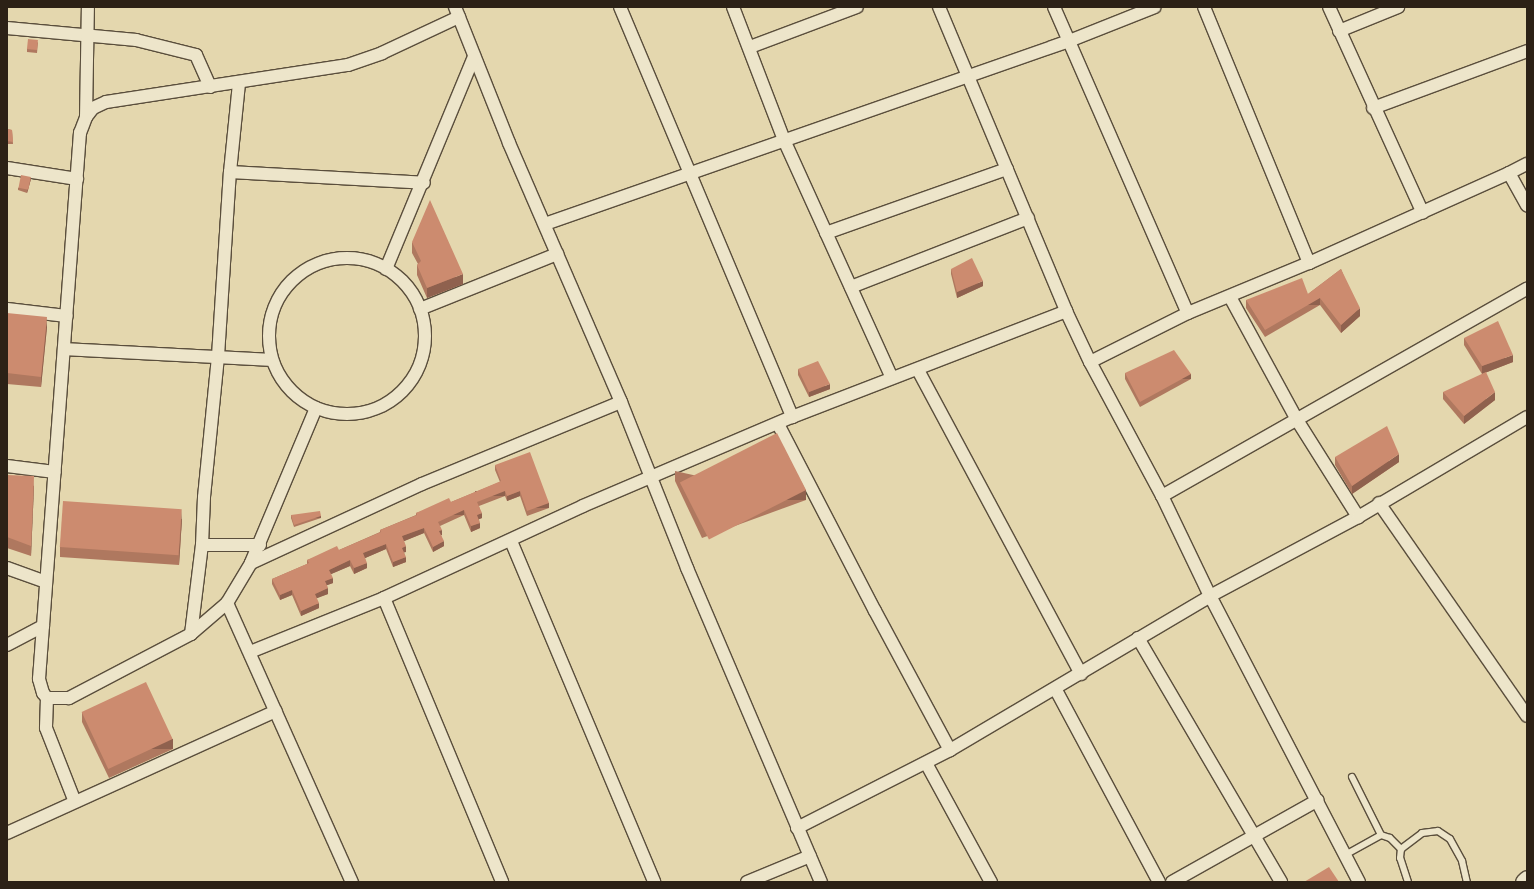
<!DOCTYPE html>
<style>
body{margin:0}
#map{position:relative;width:1534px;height:889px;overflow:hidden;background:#e4d7ae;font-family:Vollkorn,serif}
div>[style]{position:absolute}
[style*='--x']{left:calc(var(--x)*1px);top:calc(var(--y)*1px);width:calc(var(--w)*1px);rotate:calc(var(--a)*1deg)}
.roads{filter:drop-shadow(1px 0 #5a4e3c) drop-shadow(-1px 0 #5a4e3c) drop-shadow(0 1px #5a4e3c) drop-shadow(0 -1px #5a4e3c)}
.lane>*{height:6px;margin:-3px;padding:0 3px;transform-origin:3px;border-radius:3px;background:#ede5ca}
.street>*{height:12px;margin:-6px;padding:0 6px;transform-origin:6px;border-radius:6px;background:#ede5ca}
.street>.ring{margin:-6px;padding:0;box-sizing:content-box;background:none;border:12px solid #ede5ca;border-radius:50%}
.secondary>*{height:17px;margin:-8.5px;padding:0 8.5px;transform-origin:8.5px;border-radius:8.5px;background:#ede5ca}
.wall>*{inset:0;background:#af785f}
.shaded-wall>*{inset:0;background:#8f614e;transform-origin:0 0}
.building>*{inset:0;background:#cc8b6f;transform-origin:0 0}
span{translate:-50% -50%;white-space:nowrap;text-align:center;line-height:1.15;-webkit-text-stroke:3px #ede5ca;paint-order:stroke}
.frame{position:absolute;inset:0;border:8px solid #2c2116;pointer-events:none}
</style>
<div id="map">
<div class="roads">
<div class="lane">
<div style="--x:1352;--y:777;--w:65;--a:63.4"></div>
<div style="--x:1345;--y:855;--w:41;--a:-29.1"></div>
<div style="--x:1381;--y:835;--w:9;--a:18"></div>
<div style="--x:1390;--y:838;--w:16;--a:45"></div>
<div style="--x:1408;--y:882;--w:25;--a:-108"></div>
<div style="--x:1400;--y:858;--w:9;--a:-84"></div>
<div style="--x:1401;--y:849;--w:26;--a:-37"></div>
<div style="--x:1422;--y:833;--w:16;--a:-7"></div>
<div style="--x:1438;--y:831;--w:14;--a:34"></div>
<div style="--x:1450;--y:839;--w:25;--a:61"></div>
<div style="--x:1462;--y:861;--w:22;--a:77"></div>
</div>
<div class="street">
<div style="--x:455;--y:7;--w:146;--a:68.3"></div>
<div style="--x:509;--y:143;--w:282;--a:66.6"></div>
<div style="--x:621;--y:402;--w:179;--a:68.3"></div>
<div style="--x:687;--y:568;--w:341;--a:66.9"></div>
<div style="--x:620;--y:7;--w:445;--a:67.2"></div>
<div style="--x:733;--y:7;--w:142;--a:69"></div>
<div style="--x:784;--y:140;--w:261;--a:65.6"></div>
<div style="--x:939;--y:7;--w:329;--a:67.3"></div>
<div style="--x:1066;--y:311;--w:56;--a:64.8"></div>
<div style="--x:1054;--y:7;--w:334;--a:66.4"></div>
<div style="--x:1204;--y:7;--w:277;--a:67.7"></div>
<div style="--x:1329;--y:7;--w:226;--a:65.5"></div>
<div style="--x:7;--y:28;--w:130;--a:5.3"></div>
<div style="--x:136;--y:40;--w:62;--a:14"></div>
<div style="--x:196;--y:55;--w:35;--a:66"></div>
<div style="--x:1339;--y:31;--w:64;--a:-22.1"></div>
<div style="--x:750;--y:47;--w:114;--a:-20.5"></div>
<div style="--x:1373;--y:108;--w:164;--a:-20.3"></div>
<div style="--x:86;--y:117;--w:110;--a:-89"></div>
<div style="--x:7;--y:168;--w:71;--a:8.9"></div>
<div style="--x:230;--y:172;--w:194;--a:3.2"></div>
<div style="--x:1509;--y:173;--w:20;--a:-27"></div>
<div style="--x:545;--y:224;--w:555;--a:-19.25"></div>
<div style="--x:1069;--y:41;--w:92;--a:-21.6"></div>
<div style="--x:826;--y:233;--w:192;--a:-19.5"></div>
<div class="ring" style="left:269px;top:258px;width:144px;height:144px"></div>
<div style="--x:386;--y:269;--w:230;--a:-67.5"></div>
<div style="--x:851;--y:287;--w:190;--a:-21.3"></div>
<div style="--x:1230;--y:297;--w:140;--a:61.4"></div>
<div style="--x:1297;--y:420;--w:115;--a:57.8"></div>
<div style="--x:7;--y:309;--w:60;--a:6.7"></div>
<div style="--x:420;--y:309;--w:148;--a:-21.9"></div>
<div style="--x:64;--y:349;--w:208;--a:3"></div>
<div style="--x:918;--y:370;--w:345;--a:61.8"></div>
<div style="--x:316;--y:408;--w:168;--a:112.8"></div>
<div style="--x:251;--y:563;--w:47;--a:121"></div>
<div style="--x:227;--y:603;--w:48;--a:139.3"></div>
<div style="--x:191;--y:634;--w:138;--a:152.3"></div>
<div style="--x:69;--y:698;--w:22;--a:180"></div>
<div style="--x:47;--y:698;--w:6;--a:-129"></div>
<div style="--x:43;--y:693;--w:15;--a:-106"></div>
<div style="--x:39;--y:679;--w:548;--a:-85.71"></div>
<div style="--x:80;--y:133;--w:17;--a:-69"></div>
<div style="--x:86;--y:117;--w:11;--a:-52"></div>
<div style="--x:93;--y:108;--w:14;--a:-25"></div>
<div style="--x:106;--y:102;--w:245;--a:-8.7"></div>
<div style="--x:348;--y:65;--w:36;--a:-19"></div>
<div style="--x:382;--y:53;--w:85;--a:-25.1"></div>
<div style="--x:778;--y:424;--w:211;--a:62.6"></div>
<div style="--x:875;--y:611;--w:158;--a:61.7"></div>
<div style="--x:7;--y:466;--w:48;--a:7.1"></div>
<div style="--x:1162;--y:496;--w:420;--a:-29.6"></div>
<div style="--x:1379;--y:503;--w:259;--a:55.2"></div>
<div style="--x:511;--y:541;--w:370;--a:67.2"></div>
<div style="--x:202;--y:545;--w:58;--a:0"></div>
<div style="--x:251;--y:563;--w:188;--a:-24.8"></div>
<div style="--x:422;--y:484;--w:215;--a:-22.4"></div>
<div style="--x:7;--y:568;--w:41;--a:19.7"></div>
<div style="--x:384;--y:598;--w:308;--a:67.4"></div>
<div style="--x:227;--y:603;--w:306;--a:65.9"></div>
<div style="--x:191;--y:634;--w:90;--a:-83"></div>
<div style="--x:202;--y:545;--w:48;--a:-87.6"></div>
<div style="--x:204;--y:497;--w:142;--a:-84.3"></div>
<div style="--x:218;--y:356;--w:184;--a:-86.3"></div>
<div style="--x:230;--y:172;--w:89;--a:-84.2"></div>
<div style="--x:1138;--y:638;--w:283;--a:59.6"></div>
<div style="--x:7;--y:645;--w:41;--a:-27.8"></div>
<div style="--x:250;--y:652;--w:144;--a:-21.9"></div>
<div style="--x:384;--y:598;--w:219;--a:-24.8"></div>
<div style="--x:583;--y:506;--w:227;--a:-23.1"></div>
<div style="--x:792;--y:417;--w:294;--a:-21.1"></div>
<div style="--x:1056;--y:690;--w:218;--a:61.8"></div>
<div style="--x:47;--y:698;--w:30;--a:92"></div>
<div style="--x:46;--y:728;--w:79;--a:68.6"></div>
<div style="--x:926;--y:763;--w:136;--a:61.4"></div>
<div style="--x:797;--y:828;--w:172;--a:-27"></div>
<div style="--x:950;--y:750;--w:302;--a:-30.6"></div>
<div style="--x:1210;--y:596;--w:168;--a:-28.1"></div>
<div style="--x:1358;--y:517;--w:196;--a:-30.6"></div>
<div style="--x:7;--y:833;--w:295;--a:-24.4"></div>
<div style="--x:747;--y:882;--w:68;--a:-22.4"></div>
<div style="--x:1172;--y:882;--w:167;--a:-29.3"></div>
<div style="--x:1359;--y:882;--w:322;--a:-117.5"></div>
<div style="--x:1210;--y:596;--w:111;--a:-115.6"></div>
<div style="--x:1162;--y:496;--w:152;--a:-118.2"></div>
<div style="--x:1090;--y:362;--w:110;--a:-26.6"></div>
<div style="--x:1188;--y:313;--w:131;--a:-22.5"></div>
<div style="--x:1309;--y:263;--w:219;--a:-24.2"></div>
<div style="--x:1509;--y:173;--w:37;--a:61"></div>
</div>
<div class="secondary">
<div style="--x:1524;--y:882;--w:4;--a:-45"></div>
</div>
</div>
<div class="wall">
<div style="clip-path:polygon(38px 42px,37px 53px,27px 52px,27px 49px)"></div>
<div style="clip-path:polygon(7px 129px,12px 130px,13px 144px,7px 144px)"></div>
<div style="clip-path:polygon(31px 179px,27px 193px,18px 190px,18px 188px)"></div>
<div style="clip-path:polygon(412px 242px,463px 284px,427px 298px,417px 275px,417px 265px,418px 264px,412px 253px)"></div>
<div style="clip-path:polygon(951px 269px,983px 286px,957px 298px,951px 274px)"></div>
<div style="clip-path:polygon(1341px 269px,1360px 316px,1341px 333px,1320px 305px,1265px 337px,1246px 308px,1246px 300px,1308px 294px)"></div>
<div style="clip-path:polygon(7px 316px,47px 327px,41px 387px,7px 384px)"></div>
<div style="clip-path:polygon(1464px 338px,1513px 362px,1482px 374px,1464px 345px)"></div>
<div style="clip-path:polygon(798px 369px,830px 389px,809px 397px,798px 375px)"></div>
<div style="clip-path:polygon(1125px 373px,1191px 379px,1140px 407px,1125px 379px)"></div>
<div style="clip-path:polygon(1443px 392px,1495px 400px,1464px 424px,1443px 399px)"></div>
<div style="clip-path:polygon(1335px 457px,1399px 462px,1352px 494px,1335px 465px)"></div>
<div style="clip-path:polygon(495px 465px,549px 508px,527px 516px,520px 496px,507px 501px,505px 496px,479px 506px,482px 518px,479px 519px,480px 528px,471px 532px,464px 515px,440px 526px,442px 535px,441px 535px,444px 546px,433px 552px,424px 533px,404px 541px,406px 552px,404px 552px,406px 562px,393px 567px,386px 549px,365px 558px,367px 568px,354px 574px,350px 566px,331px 574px,333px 583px,327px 585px,328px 594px,316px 598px,319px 608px,301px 616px,292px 595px,280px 600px,272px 584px,272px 579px,307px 564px,307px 560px,339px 550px,380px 532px,380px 530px,416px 515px,416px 513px,451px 502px,500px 482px,495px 470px)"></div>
<div style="clip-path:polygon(675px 471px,806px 500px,702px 538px,675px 481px)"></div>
<div style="clip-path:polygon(7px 475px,34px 486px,31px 556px,7px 548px)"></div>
<div style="clip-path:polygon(291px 515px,321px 518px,294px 527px,291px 518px)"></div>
<div style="clip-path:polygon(182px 519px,179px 565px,60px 557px,60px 547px)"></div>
<div style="clip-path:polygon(82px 712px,173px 749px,109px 778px,82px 722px)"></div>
</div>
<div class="shaded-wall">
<div style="clip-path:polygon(31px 177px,31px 179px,27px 193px,27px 190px)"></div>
<div style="clip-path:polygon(463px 274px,463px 284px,427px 298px,427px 288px)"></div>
<div style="clip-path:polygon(983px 281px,983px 286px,957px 298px,957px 292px)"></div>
<div style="left:1320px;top:298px;width:7px;height:64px;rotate:90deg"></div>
<div style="clip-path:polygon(1360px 308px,1360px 316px,1341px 333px,1341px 325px)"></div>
<div style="clip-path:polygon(47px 317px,47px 327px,41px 387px,41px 377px)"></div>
<div style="clip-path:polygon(1513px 355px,1513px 362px,1482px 374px,1482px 366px)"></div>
<div style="left:1191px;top:374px;width:5px;height:58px;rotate:90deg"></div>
<div style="clip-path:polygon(830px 384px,830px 389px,809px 397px,809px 392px)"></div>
<div style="clip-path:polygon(1495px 392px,1495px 400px,1464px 424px,1464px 416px)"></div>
<div style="clip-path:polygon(1399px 454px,1399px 462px,1352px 494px,1352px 486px)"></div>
<div style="clip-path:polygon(34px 476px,34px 486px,31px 556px,31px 546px)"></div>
<div style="left:806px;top:490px;width:10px;height:111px;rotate:90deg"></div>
<div style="left:505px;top:491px;width:5px;height:30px;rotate:90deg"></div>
<div style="clip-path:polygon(520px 491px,520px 496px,507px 501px,507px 496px)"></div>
<div style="left:549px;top:503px;width:5px;height:23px;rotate:90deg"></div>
<div style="clip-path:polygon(182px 509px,182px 519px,179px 565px,179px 555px)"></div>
<div style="left:464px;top:510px;width:5px;height:29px;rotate:90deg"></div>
<div style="clip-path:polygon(482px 513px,482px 518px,477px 520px,477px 515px)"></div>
<div style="left:321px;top:516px;width:2px;height:28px;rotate:90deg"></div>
<div style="clip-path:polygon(480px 523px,480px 528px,471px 532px,471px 526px)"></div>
<div style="clip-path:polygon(424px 528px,424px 533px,402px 542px,402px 536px)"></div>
<div style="clip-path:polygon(442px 530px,442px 535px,439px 536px,439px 531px)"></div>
<div style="clip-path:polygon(444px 541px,444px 546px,433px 552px,433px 547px)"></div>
<div style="clip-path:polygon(386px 544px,386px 549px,363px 559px,363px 553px)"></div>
<div style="clip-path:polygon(406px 546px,406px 552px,402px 553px,402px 548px)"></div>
<div style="clip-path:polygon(406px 557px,406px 562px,393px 567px,393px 562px)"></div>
<div style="clip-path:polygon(350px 560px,350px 566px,329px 575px,329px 570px)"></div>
<div style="clip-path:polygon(367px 563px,367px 568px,354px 574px,354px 568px)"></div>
<div style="clip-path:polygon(333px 578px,333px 583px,325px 586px,325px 581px)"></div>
<div style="clip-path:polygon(328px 588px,328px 594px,315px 599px,315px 594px)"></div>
<div style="clip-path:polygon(292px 590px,292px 595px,280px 600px,280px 595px)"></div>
<div style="clip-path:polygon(319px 603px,319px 608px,301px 616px,301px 611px)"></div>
<div style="left:173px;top:739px;width:10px;height:70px;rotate:90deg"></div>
</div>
<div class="building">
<div style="left:28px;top:39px;width:10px;height:10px;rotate:6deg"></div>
<div style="clip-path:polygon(7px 129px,12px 130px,13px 142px,7px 141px)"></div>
<div style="left:21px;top:175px;width:10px;height:13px;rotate:11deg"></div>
<div style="clip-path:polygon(430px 200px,463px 274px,427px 288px,417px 265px,421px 261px,412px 242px)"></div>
<div style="clip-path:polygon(972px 258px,983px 281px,957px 292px,951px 269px)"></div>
<div style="clip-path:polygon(1341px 269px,1360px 308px,1341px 325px,1320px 298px,1265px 330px,1246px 300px,1302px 278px,1308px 294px)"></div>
<div style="clip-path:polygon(7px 313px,47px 317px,41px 377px,7px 373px)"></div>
<div style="clip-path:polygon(1498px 321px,1513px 355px,1482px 366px,1464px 338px)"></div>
<div style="clip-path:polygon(1174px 350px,1191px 374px,1140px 402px,1125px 373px)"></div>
<div style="clip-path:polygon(818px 361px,830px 384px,809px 392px,798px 369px)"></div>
<div style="clip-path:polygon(1486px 372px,1495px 392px,1464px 416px,1443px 392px)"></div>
<div style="clip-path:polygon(1387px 426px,1399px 454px,1352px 486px,1335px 457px)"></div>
<div style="left:777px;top:433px;width:64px;height:109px;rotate:63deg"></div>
<div style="clip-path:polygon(530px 452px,549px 503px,527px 511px,520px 491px,507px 496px,505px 491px,477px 502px,482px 513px,477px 515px,480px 523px,471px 526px,464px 510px,438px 522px,442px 530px,439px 531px,444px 541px,433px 547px,424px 528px,402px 536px,406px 546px,402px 548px,406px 557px,393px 562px,386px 544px,363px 553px,367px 563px,354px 568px,350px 560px,329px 570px,333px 578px,325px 581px,328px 588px,315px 594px,319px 603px,301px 611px,292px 590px,280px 595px,272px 579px,309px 563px,307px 560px,337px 546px,339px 550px,381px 532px,380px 530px,417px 515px,416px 513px,449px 498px,451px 502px,501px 481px,495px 465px)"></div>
<div style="clip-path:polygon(7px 475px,34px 476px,31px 546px,7px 537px)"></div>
<div style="left:63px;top:501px;width:119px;height:46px;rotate:4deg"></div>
<div style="clip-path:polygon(320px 511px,321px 516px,294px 525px,291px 515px)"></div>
<div style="left:146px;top:682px;width:63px;height:71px;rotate:65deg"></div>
<div style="clip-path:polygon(1329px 867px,1339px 882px,1304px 882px)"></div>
</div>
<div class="frame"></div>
</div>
